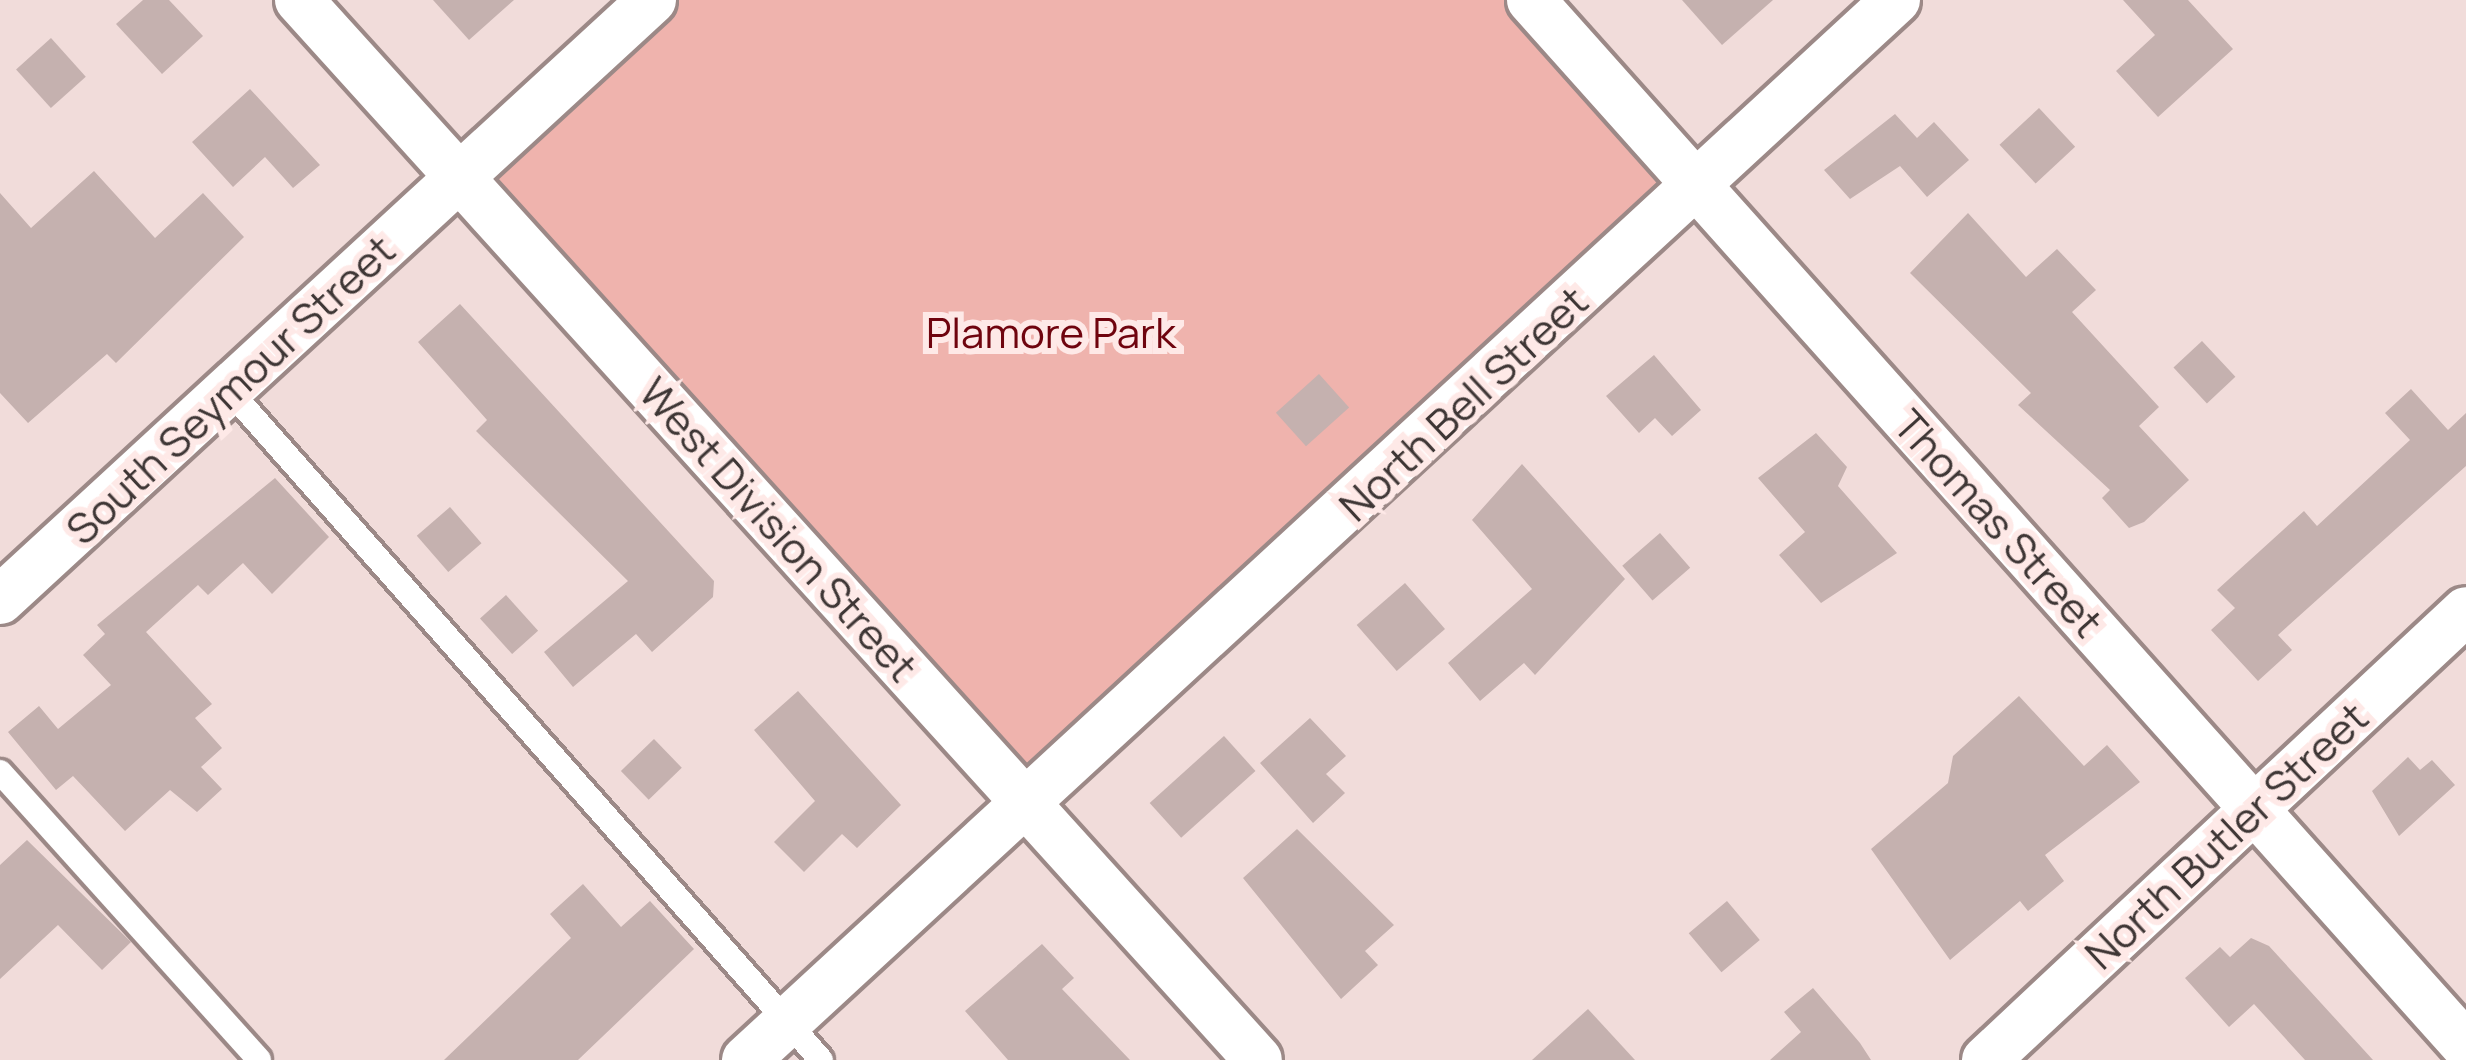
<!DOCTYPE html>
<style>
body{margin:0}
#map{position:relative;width:2466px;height:1060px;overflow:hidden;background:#f1dcda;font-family:Manrope,sans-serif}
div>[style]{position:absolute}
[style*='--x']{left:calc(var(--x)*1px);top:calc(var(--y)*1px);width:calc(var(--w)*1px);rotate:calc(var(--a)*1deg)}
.green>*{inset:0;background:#efb3ad}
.building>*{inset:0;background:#c5b1af;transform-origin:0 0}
.roads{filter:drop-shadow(3px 0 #9c8987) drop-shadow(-3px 0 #9c8987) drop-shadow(0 3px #9c8987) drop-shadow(0 -3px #9c8987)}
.lane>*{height:24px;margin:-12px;padding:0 12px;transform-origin:12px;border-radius:12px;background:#fff}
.street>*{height:48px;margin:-24px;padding:0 24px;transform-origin:24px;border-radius:24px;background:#fff}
span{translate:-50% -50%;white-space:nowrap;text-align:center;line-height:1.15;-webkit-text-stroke:12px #fee9e7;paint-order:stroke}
.park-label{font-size:42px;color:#6f040e}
.street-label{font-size:42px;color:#3e3635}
</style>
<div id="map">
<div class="green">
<div style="clip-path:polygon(652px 0,1531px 0,1697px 186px,1030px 807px,460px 177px)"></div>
</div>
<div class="building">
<div style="clip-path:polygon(143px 0,169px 0,203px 36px,162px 74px,116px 24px)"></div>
<div style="clip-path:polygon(433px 0,514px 0,469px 40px)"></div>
<div style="clip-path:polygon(1682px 0,1773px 0,1722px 45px)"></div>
<div style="clip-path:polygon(2123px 0,2188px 0,2233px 49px,2158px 117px,2116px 71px,2155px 35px)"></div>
<div style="left:51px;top:38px;width:52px;height:47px;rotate:48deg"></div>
<div style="clip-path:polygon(250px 89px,320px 165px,293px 188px,265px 157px,233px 187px,192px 142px)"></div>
<div style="left:2039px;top:108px;width:53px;height:54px;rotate:47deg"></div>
<div style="clip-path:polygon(1895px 114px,1917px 138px,1934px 122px,1969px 160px,1927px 197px,1900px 166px,1850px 199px,1824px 170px)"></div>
<div style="clip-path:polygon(94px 171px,155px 238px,203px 193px,244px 237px,116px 363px,107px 354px,28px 423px,0 393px,0 193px,31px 228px)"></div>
<div style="clip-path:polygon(1968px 213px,2026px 277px,2057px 249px,2096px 290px,2072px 312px,2159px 407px,2139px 426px,2189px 480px,2144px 522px,2129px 528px,2102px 498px,2110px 490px,2018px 405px,2031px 393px,1910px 273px)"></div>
<div style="clip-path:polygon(460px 304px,714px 581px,713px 597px,652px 652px,636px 634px,573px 687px,544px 652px,628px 581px,476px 431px,487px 420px,418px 342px)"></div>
<div style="left:2202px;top:341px;width:49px;height:39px;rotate:47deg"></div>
<div style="clip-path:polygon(1654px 355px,1701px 410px,1672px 436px,1655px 418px,1639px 433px,1606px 396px)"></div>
<div style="left:1319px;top:374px;width:45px;height:58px;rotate:48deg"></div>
<div style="clip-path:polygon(2411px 389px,2448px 430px,2466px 413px,2466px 466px,2278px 635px,2292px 650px,2258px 681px,2211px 630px,2235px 608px,2217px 590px,2304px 511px,2317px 526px,2410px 440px,2385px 413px)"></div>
<div style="clip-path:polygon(1816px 433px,1847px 467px,1838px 486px,1897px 553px,1821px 603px,1779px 555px,1805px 532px,1758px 478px)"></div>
<div style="clip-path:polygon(1522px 464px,1625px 579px,1535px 675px,1524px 663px,1480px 701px,1448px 663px,1532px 589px,1472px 520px)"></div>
<div style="clip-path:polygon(275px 478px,329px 537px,272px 594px,243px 563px,208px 595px,198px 585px,146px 632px,212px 704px,195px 718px,222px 748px,201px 767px,222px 789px,197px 812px,170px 790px,125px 831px,73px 776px,56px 790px,8px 732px,39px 706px,58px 729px,111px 685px,83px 655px,105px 634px,97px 625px)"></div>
<div style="left:450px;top:507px;width:48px;height:44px;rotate:49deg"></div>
<div style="left:1660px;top:533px;width:46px;height:50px;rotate:49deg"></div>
<div style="left:1405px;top:583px;width:61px;height:64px;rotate:49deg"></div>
<div style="left:506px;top:595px;width:48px;height:35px;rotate:48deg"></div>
<div style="clip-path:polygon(798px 691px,901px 805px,857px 848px,842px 834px,804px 872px,774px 842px,815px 801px,754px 730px)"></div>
<div style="clip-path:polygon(2019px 696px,2084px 766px,2107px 745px,2140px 782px,2045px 855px,2064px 881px,2028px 911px,2020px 901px,1950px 960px,1871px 849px,1948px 783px,1953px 756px)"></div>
<div style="clip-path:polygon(1310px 718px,1346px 756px,1326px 774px,1345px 793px,1313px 823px,1260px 763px)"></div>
<div style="left:1224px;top:736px;width:47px;height:100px;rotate:48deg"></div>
<div style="left:654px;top:739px;width:40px;height:46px;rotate:46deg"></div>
<div style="clip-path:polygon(2408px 757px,2420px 770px,2432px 760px,2455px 785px,2399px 836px,2372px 791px)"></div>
<div style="clip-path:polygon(1297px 829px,1394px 925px,1365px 951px,1378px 965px,1341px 999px,1243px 878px)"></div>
<div style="clip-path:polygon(27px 840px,131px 942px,102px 970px,58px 925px,0 979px,0 865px)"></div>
<div style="clip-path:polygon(583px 884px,621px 927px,650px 901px,694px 949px,578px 1060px,444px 1060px,571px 938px,550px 914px)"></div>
<div style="left:1727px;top:901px;width:51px;height:50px;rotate:50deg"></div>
<div style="clip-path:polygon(2251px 938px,2269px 946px,2373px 1060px,2305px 1060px,2254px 1004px,2229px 1027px,2185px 978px,2220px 947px,2230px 957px)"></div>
<div style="clip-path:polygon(1042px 944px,1074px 978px,1062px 989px,1130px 1060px,1008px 1060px,965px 1011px)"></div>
<div style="clip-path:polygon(1813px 988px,1860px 1043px,1871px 1060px,1770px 1060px,1801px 1032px,1784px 1012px)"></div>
<div style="clip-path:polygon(1588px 1009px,1635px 1060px,1532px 1060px)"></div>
</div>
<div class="roads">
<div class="lane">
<div style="--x:229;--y:390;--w:894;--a:48.54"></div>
<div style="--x:0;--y:772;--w:387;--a:48"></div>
</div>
<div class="street">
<div style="--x:299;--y:0;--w:1429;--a:47.86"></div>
<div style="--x:1531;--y:0;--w:1403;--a:48.21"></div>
<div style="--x:0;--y:600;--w:886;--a:-42.62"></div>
<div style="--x:746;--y:1060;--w:1564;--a:-42.67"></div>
<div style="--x:1986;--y:1060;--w:657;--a:-43.09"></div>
</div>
</div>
<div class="park-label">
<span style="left:1051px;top:332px">Plamore Park</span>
</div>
<div class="street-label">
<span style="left:230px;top:389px;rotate:-43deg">South Seymour Street</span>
<span style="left:1463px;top:403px;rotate:-43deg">North Bell Street</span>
<span style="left:1999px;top:523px;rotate:48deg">Thomas Street</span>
<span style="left:779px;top:529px;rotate:48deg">West Division Street</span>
<span style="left:2226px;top:835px;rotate:-43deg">North Butler Street</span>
</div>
</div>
